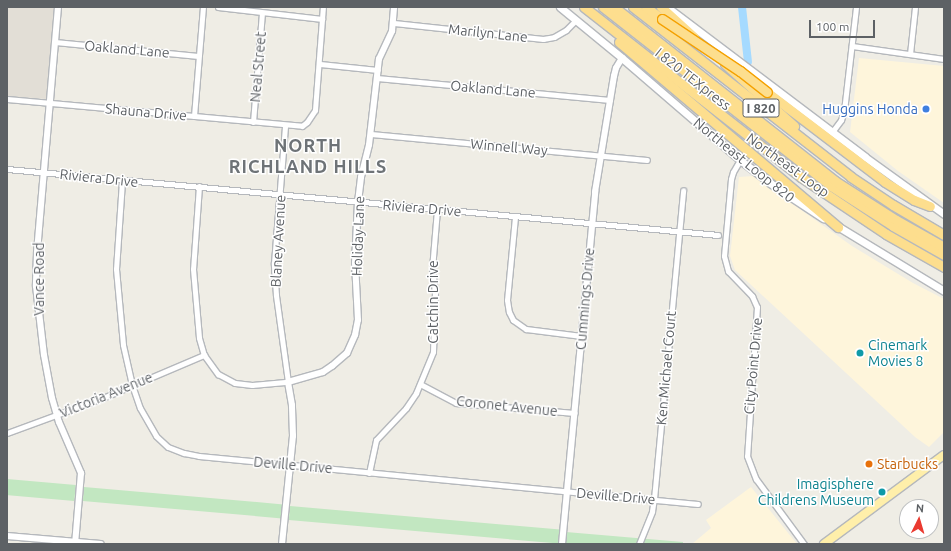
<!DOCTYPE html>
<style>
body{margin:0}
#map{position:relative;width:951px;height:551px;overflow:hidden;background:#efede5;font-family:Ubuntu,sans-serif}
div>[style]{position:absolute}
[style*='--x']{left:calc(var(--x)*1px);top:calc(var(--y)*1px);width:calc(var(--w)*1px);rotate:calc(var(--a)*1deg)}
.commercial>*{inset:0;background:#fef5db}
.education>*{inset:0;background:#e2ded6}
.green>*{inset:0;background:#c2e7c1;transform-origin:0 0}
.river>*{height:8px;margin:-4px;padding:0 4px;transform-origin:4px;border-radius:4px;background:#a5daff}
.roads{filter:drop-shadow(1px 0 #b5b8bc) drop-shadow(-1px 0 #b5b8bc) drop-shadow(0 1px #b5b8bc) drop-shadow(0 -1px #b5b8bc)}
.minor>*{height:5px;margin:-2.5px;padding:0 2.5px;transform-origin:2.5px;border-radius:2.5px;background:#fff}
.tertiary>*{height:6px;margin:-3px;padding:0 3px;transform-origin:3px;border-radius:3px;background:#fff}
.secondary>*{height:7px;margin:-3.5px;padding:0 3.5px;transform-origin:3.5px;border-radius:3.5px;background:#fff}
.primary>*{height:8px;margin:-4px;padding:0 4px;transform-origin:4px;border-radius:4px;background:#ffefaa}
.motorway>*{height:9px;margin:-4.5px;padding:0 4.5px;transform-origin:4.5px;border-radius:4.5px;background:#fdde8e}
.bridges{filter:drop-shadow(1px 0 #f4a100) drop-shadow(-1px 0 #f4a100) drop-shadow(0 1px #f4a100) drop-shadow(0 -1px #f4a100)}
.motorway-bridge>*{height:9px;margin:-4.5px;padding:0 4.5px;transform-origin:4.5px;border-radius:4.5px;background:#fdde8e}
.dots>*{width:11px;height:11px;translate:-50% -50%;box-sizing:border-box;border:2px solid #fff;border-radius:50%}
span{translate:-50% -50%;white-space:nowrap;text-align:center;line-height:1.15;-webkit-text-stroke:3px #fff;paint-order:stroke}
.shield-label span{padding:1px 3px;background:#fff;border:1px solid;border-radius:3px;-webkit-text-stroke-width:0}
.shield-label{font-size:13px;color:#5d6165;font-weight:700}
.street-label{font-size:14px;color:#5d6165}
.shop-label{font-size:14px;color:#366cbe}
.right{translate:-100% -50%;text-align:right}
.culture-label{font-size:14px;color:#0d838f}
.left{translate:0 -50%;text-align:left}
.food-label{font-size:14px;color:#c56008}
.district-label{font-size:18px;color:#6e7377;font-weight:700;letter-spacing:1px}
.frame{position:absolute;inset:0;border:8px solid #5d6165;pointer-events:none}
.north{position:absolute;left:899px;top:499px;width:40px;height:40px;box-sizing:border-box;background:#fff;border:1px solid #bec0c1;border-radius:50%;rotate:5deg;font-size:11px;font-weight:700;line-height:16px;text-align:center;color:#5d6165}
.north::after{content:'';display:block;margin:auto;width:14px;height:18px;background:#ea3a30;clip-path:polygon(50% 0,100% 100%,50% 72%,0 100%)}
.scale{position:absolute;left:809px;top:20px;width:66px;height:18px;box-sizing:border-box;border:2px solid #5d6165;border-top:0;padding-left:5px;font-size:12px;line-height:14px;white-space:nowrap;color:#5d6165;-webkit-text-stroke:3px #fff;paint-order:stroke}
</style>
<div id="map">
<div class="commercial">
<div style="clip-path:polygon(859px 58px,944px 66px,944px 203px,898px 171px,850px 132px)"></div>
<div style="clip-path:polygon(753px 176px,852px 246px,913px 283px,944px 299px,944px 432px,929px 447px,915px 437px,735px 270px,730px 256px,739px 177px)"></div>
<div style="clip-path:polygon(751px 487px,797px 544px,692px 544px,711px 528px,706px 520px)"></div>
</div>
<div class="education">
<div style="clip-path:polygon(7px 7px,55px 7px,46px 99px,7px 96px)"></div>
</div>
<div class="green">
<div style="left:7px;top:479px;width:69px;height:16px;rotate:5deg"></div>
<div style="left:84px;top:487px;width:200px;height:14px;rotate:5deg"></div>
<div style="left:290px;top:506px;width:271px;height:14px;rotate:5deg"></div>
<div style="clip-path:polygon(566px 532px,683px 542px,683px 544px,565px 544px)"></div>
</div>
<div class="river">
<div style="--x:742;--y:7;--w:55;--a:83.8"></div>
</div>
<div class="roads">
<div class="minor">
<div style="--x:218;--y:7;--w:105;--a:6.6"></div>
<div style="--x:394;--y:23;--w:150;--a:6.1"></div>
<div style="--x:543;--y:39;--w:11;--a:-10"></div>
<div style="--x:554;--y:37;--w:14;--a:-30"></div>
<div style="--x:566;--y:30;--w:14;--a:-45"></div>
<div style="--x:55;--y:42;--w:144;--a:5.6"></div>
<div style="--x:852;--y:46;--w:93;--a:8"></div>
<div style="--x:910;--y:54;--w:47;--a:-83.9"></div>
<div style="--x:320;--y:64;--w:58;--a:5.9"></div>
<div style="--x:377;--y:78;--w:234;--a:5.4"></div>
<div style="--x:7;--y:99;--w:296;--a:5.2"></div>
<div style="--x:302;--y:126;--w:6;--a:-39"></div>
<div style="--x:307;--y:122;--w:14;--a:-56"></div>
<div style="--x:315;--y:110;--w:103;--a:-85.6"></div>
<div style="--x:194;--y:116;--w:109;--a:-85.3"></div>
<div style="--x:253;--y:122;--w:109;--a:-85.3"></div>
<div style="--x:832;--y:132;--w:15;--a:-53"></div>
<div style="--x:841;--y:120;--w:9;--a:-72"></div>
<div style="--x:844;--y:111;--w:105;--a:-83.4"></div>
<div style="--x:371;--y:134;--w:277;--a:5.4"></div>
<div style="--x:740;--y:160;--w:14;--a:120"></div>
<div style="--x:733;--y:172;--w:7;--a:106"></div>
<div style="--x:731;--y:179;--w:77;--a:95.2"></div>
<div style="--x:724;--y:256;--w:16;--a:75"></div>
<div style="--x:728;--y:271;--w:35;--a:46"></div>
<div style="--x:752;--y:296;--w:12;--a:66"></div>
<div style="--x:757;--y:307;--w:149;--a:93.8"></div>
<div style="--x:747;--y:456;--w:25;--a:69"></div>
<div style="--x:756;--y:479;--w:81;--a:53.6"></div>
<div style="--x:7;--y:169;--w:714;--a:5.3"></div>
<div style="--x:122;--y:181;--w:88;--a:93.9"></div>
<div style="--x:116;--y:269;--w:76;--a:84.7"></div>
<div style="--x:123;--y:345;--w:41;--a:77.3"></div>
<div style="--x:132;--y:385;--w:24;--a:71"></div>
<div style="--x:140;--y:408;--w:32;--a:60"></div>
<div style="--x:156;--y:436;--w:16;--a:43"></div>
<div style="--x:168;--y:447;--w:17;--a:21"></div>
<div style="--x:184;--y:453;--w:15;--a:11"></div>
<div style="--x:199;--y:456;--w:501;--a:5.49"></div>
<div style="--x:199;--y:186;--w:83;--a:94.1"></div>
<div style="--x:193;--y:269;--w:69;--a:85"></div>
<div style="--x:199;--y:338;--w:18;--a:74"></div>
<div style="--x:204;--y:355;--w:24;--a:54"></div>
<div style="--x:218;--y:374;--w:19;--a:28"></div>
<div style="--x:235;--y:383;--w:17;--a:7"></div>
<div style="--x:252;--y:385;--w:36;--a:-5"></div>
<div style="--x:288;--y:382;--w:88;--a:-97.9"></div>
<div style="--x:276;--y:295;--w:32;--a:-94"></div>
<div style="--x:274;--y:263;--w:138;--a:-85.4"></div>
<div style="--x:515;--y:217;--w:83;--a:95.5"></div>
<div style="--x:507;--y:300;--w:12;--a:81"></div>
<div style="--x:509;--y:312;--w:9;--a:63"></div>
<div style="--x:513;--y:320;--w:16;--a:35"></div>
<div style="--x:526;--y:329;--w:56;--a:7.1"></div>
<div style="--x:420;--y:384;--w:41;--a:27.8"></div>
<div style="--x:456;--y:403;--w:119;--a:4.8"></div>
<div style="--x:7;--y:433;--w:104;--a:-20.2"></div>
<div style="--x:105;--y:397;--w:108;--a:-23"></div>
<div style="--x:369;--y:473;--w:34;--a:-78"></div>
<div style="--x:376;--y:440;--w:44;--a:-46.8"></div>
<div style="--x:406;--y:408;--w:18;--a:-56"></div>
<div style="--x:416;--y:393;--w:44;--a:-67.5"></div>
<div style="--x:433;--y:352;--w:59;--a:-88.1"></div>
<div style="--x:435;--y:293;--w:24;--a:-97"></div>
<div style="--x:432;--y:269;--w:60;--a:-85.2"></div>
<div style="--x:639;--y:544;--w:35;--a:-68"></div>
<div style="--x:652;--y:511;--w:12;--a:-81"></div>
<div style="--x:654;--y:499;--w:310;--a:-84.6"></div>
</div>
<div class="tertiary">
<div style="--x:58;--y:7;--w:247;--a:94.9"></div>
<div style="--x:37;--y:253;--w:33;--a:92"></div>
<div style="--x:36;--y:286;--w:69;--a:83.4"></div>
<div style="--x:44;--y:355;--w:44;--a:79.5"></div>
<div style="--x:52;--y:398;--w:25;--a:74"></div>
<div style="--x:59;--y:422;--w:56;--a:66.7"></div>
<div style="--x:81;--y:473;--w:71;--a:94.8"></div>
<div style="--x:7;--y:536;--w:94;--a:4.9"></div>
<div style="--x:282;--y:544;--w:109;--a:-84.2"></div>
<div style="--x:293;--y:436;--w:31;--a:-92"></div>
<div style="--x:292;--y:405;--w:23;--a:-100"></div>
<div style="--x:288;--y:382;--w:36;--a:-16"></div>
<div style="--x:323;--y:372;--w:11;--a:-34"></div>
<div style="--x:332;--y:366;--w:20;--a:-41"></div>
<div style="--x:347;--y:353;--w:20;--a:-66"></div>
<div style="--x:355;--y:335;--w:15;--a:-79"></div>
<div style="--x:358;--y:320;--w:57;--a:-93"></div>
<div style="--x:355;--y:263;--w:61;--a:-87.2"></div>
<div style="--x:358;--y:202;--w:25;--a:-83"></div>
<div style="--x:361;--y:177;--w:33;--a:-76"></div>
<div style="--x:369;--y:145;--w:87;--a:-83.4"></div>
<div style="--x:379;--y:59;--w:31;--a:-65"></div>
<div style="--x:392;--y:31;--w:24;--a:-85"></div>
<div style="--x:562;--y:544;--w:354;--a:-84.6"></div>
<div style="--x:595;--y:192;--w:118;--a:-80.7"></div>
<div style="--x:614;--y:76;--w:8;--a:-76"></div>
<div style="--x:616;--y:68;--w:12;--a:-59"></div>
</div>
<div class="secondary">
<div style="--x:560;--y:7;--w:80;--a:39.4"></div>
<div style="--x:622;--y:58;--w:156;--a:40.8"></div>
<div style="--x:740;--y:160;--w:38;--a:37"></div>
<div style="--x:770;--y:183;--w:64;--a:33.4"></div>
<div style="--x:667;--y:7;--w:248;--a:37.1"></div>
<div style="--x:865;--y:157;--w:97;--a:35.8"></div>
<div style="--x:834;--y:224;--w:129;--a:31.3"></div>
</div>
<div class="primary">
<div style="--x:824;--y:544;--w:149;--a:-36.6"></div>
</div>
<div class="motorway">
<div style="--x:584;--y:7;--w:276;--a:38.1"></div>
<div style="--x:801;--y:177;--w:102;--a:33.8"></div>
<div style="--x:886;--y:234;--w:67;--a:29.6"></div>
<div style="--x:603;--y:7;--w:290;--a:38.1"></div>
<div style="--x:831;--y:186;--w:74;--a:32.8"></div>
<div style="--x:893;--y:226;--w:59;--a:29.6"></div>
<div style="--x:614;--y:7;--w:281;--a:38.2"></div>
<div style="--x:835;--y:181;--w:72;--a:32.6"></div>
<div style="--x:896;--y:220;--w:55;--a:29.4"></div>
<div style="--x:633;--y:7;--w:276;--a:37.9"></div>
<div style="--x:851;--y:177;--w:50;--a:33.7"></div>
<div style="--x:893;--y:205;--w:59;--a:30.5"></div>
<div style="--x:646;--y:7;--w:20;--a:37"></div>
<div style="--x:661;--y:7;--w:45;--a:42.3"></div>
<div style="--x:619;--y:42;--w:287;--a:40.2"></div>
<div style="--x:725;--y:64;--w:93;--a:41.9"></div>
<div style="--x:767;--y:92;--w:148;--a:37.3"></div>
<div style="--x:885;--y:182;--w:34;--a:32"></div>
<div style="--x:914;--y:200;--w:17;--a:21"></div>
</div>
</div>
<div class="bridges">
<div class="motorway-bridge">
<div style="--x:662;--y:19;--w:94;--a:33.7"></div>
<div style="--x:740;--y:71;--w:34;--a:38"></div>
</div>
</div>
<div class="dots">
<div style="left:926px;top:109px;background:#3f7fe0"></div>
<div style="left:860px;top:353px;background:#0f9aa8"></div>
<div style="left:869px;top:464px;background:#e8710a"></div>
<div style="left:882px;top:492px;background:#0f9aa8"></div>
</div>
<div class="shield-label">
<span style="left:761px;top:108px">I 820</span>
</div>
<div class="street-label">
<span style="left:488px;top:33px;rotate:6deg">Marilyn Lane</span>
<span style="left:127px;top:49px;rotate:5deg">Oakland Lane</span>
<span style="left:258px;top:67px;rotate:-85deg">Neal Street</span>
<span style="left:693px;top:79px;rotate:38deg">I 820 TEXpress</span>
<span style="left:493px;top:89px;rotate:5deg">Oakland Lane</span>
<span style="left:146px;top:112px;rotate:5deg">Shauna Drive</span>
<span style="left:509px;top:147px;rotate:5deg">Winnell Way</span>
<span style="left:744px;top:160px;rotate:39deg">Northeast Loop 820</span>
<span style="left:788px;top:165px;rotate:36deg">Northeast Loop</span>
<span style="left:99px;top:178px;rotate:6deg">Riviera Drive</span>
<span style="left:422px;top:208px;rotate:5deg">Riviera Drive</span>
<span style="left:358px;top:236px;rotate:-88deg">Holiday Lane</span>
<span style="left:278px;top:241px;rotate:-87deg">Blaney Avenue</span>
<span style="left:39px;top:279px;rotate:-90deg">Vance Road</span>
<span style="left:585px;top:299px;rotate:-85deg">Cummings Drive</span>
<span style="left:433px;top:302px;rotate:-90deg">Catchin Drive</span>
<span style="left:753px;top:366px;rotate:-85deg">City Point Drive</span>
<span style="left:666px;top:368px;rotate:-85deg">Ken Michael Court</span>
<span style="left:106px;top:395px;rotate:-22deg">Victoria Avenue</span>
<span style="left:507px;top:406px;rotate:6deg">Coronet Avenue</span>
<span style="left:293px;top:465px;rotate:5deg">Deville Drive</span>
<span style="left:616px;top:496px;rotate:5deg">Deville Drive</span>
</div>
<div class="shop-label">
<span class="right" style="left:918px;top:109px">Huggins Honda</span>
</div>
<div class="culture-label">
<span class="left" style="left:868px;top:353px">Cinemark<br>Movies 8</span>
<span class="right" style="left:874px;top:492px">Imagisphere<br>Childrens Museum</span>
</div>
<div class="food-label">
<span class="left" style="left:877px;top:464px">Starbucks</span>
</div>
<div class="district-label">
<span style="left:308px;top:156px">NORTH<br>RICHLAND HILLS</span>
</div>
<div class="frame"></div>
<div class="north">N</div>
<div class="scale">100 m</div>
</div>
